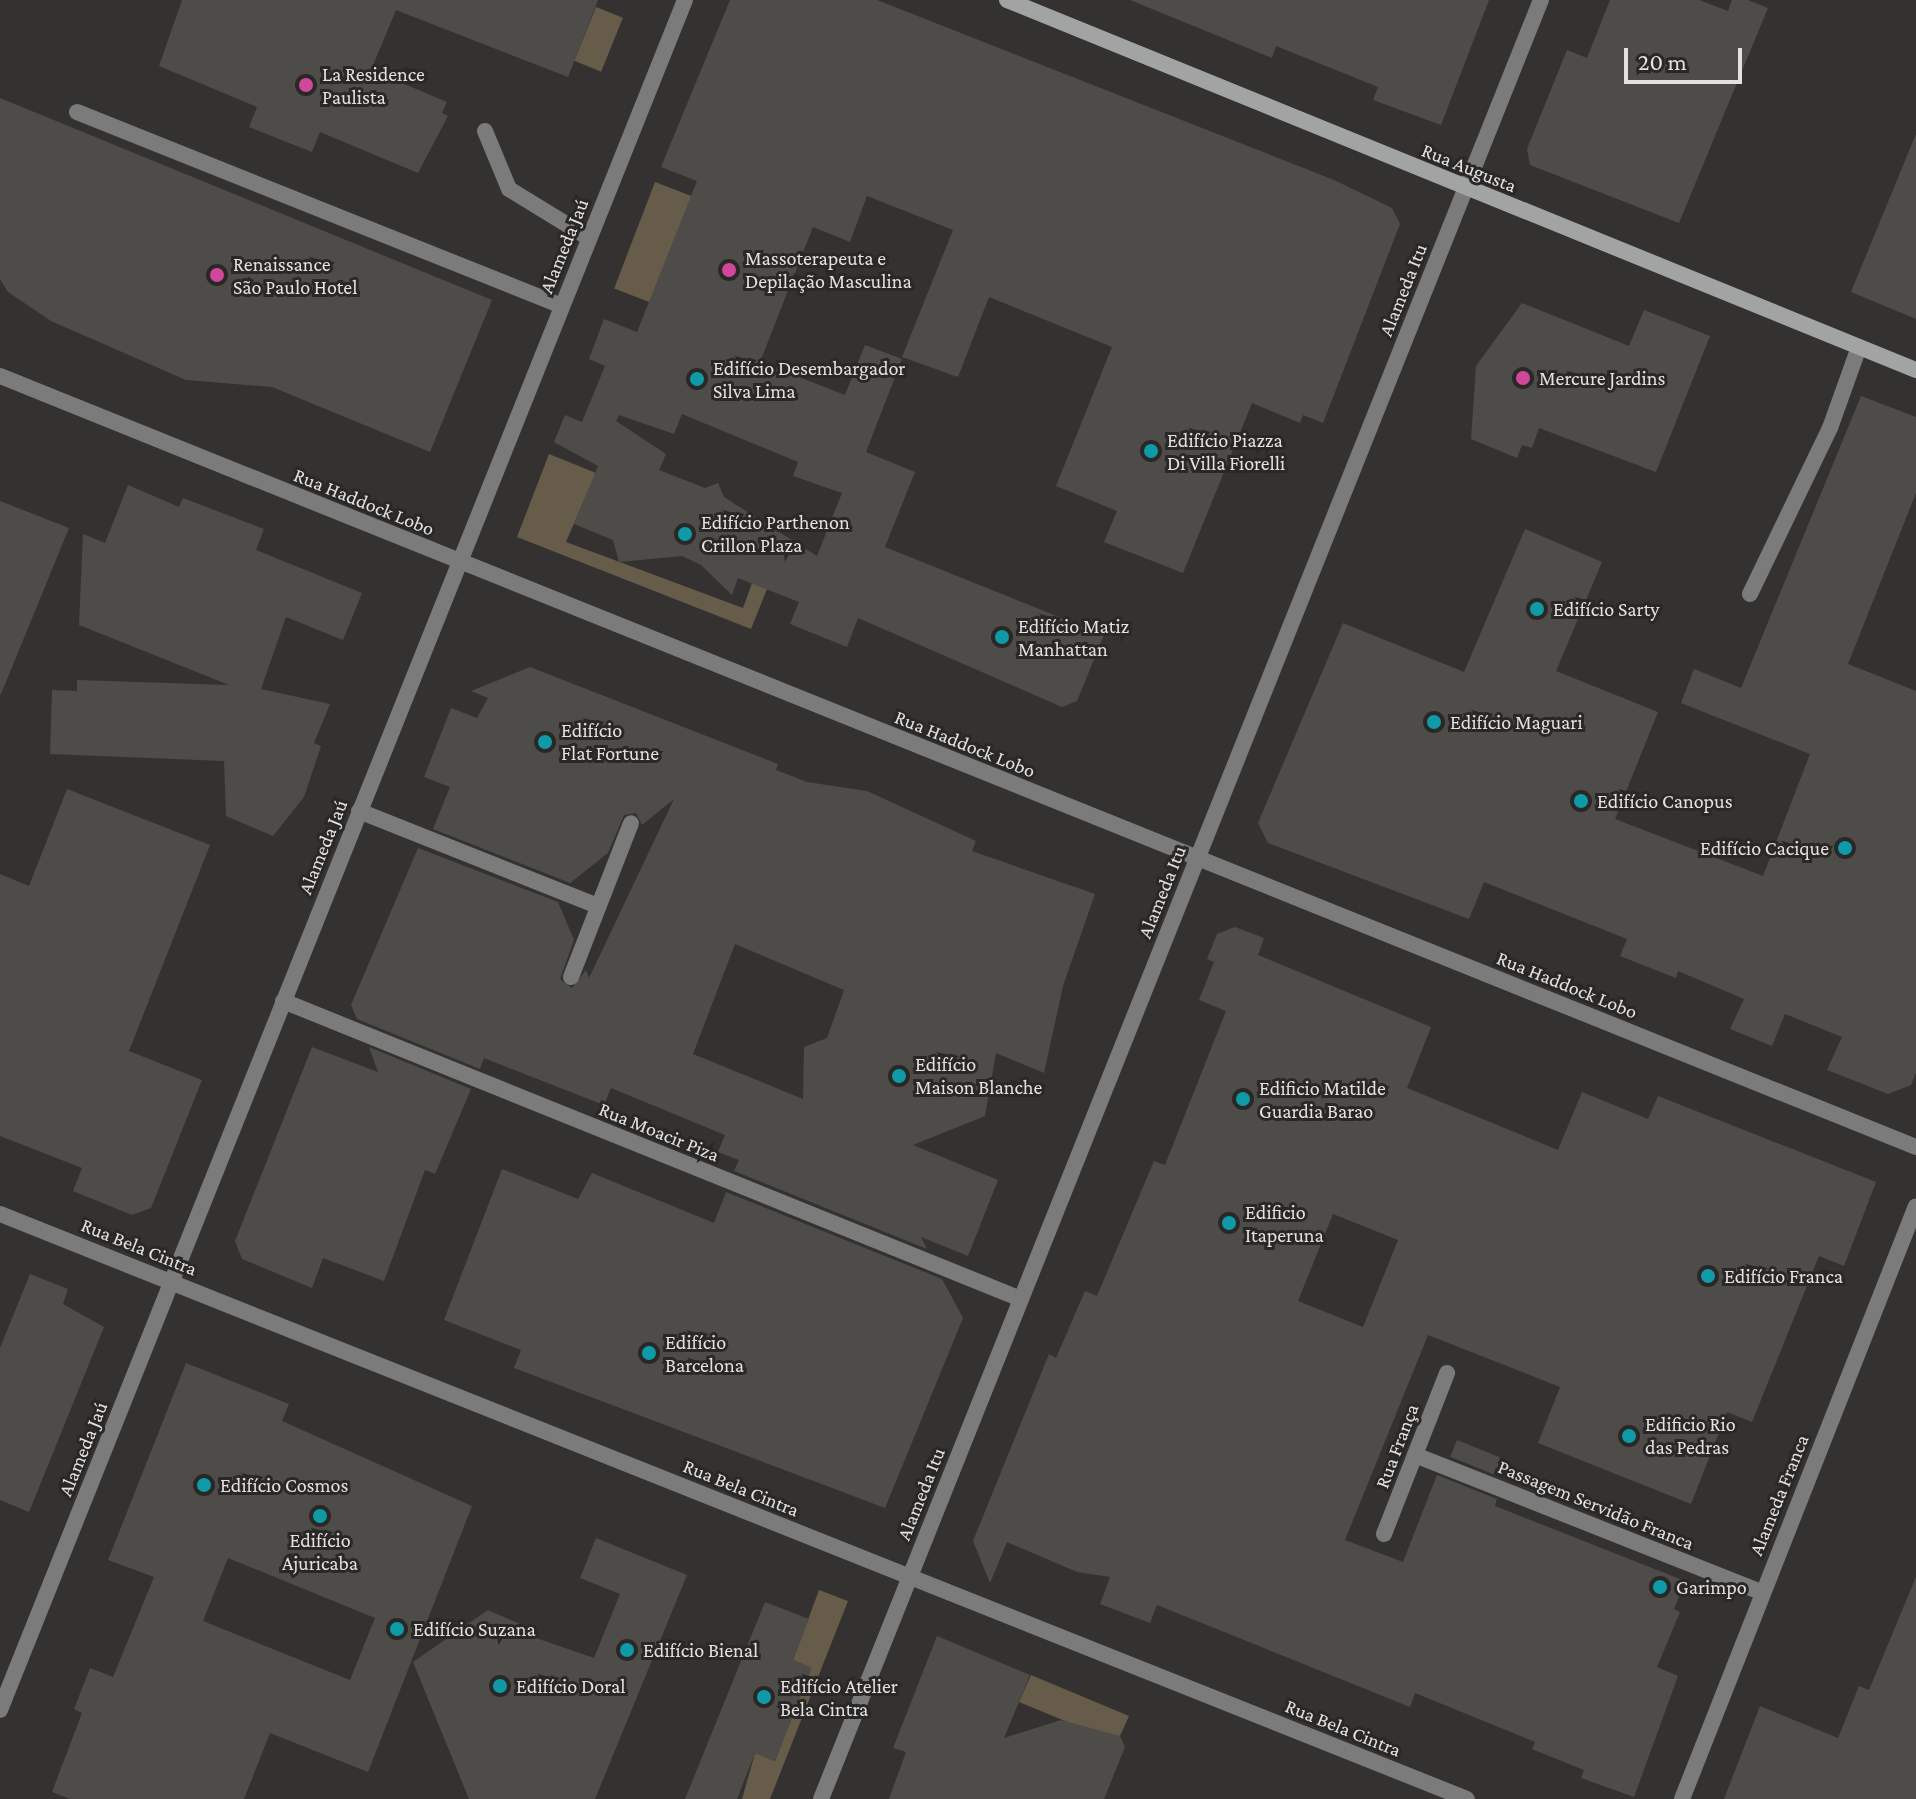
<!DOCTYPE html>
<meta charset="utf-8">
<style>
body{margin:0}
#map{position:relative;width:1916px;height:1799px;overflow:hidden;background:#343230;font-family:"Crimson Pro",serif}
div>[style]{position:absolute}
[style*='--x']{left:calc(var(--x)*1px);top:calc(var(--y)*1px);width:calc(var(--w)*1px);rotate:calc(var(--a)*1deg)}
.green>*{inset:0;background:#675b49;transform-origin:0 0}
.building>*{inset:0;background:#4e4c49;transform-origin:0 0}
.service>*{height:16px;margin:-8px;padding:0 8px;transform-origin:8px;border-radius:8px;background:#7a7b7a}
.minor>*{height:16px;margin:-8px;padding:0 8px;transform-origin:8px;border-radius:8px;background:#7a7b7a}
.secondary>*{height:16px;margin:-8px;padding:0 8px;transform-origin:8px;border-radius:8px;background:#a2a4a3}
.dots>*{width:22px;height:22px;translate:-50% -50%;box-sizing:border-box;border:4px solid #2a2826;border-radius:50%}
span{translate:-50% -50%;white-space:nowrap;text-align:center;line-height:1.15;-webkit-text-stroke:6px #2a2826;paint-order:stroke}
.poi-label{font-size:20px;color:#e3e2e1}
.left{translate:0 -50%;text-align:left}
.right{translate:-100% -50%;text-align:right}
.street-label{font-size:20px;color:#e3e2e1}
.scale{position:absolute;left:1624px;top:48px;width:118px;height:36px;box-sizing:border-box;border:4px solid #e3e2e1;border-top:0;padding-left:10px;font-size:24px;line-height:28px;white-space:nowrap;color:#e3e2e1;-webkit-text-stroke:6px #2a2826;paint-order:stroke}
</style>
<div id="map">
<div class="green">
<div style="left:596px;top:7px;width:29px;height:58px;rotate:22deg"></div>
<div style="left:655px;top:182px;width:39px;height:114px;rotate:21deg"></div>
<div style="clip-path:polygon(549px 454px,596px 473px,566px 542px,743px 608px,752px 583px,767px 589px,751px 629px,517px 537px)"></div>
<div style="clip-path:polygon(819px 1590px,848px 1601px,770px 1799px,742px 1799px,755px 1753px,775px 1761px,811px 1668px,793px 1660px)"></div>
<div style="clip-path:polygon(1031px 1675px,1129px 1716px,1120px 1736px,1099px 1735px,1019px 1702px)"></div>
</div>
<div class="building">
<div style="clip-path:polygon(182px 0,598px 0,568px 77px,396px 10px,371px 70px,447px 102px,442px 113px,448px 116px,418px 173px,320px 132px,312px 152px,249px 127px,257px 107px,159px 66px)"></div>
<div style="clip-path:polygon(evenodd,730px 0,877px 0,1334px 180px,1392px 208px,1400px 224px,1323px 423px,1303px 415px,1300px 423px,1252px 403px,1183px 573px,1104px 542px,1117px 511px,1056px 486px,1112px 347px,989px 297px,958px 377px,902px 357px,953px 230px,867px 196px,850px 242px,813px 227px,760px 362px,845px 395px,865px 345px,902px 359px,866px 452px,915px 472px,885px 547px,1104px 635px,1077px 701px,1062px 707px,858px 618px,847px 647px,790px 624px,799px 602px,738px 578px,732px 595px,701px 565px,682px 556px,619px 562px,613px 540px,574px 524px,598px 466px,554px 442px,565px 415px,582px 422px,605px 366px,589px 359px,604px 319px,637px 332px,697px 181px,661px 167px,730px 0,682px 414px,798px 462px,793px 476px,842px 493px,817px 556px,724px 497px,718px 483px,705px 488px,659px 470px,666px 454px,616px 421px,619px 415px,674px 434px,682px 414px)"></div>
<div style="clip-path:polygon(1130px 0,1489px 0,1441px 125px,1373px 100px,1378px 87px,1276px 46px,1272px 58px)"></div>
<div style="clip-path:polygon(1610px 0,1699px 0,1728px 11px,1732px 0,1748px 0,1768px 8px,1679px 223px,1530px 165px,1527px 149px,1567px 50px,1587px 58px)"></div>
<div style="clip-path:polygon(0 98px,492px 300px,430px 452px,272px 387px,186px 380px,51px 321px,8px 292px,0 279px)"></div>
<div style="clip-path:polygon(1916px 134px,1916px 319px,1851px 292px)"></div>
<div style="clip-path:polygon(1522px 303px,1629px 346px,1644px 310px,1710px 336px,1656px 472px,1539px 428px,1532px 448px,1522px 445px,1517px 458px,1471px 439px,1476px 366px)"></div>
<div style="clip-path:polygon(1861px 396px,1916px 417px,1916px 493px,1848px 664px,1916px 691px,1916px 1073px,1911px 1085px,1888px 1094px,1827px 1070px,1842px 1037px,1785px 1014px,1772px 1046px,1730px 1029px,1744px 999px,1678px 971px,1676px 978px,1620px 956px,1627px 939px,1484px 882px,1469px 919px,1268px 843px,1258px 823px,1343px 623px,1464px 672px,1525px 529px,1602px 562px,1556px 671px,1658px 712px,1615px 819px,1763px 876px,1810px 754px,1681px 703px,1694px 669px,1741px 688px)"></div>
<div style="clip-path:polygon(128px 485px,179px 507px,183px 498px,264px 529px,256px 550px,362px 593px,343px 640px,286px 617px,261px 689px,330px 704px,314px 743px,321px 746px,304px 797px,273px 836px,226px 816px,224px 761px,50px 754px,52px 690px,77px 691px,77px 680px,229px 685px,79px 625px,83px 534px,105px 543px)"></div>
<div style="clip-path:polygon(0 501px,69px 528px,1px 694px,0 694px)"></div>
<div style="clip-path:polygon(evenodd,530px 667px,778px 764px,776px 770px,807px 782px,867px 791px,976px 841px,972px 851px,1095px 894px,1063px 986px,1044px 1073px,996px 1053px,985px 1116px,913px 1145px,998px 1180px,968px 1256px,921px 1237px,927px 1249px,734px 1171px,739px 1160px,718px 1152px,725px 1135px,611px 1088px,604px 1105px,484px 1058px,480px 1069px,357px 1019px,351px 1005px,418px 848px,558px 902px,574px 940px,560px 979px,572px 988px,586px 970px,589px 978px,674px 799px,642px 825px,636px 813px,624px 815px,608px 853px,570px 883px,433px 829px,450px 787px,424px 777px,451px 708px,477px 718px,488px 698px,471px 691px,530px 667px,735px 944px,844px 990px,827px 1038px,804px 1047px,803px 1099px,693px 1054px,735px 944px)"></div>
<div style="clip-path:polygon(67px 789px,210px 845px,129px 1051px,202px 1080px,151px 1208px,132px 1215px,73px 1191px,82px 1168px,0 1136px,0 874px,29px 886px)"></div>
<div style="clip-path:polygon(evenodd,1235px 927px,1264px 938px,1258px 955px,1431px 1027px,1407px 1088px,1558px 1150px,1582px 1092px,1648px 1119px,1658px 1096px,1876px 1182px,1844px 1266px,1819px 1256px,1752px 1422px,1727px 1412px,1691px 1504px,1538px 1443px,1560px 1387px,1428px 1335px,1345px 1540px,1403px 1562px,1437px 1475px,1497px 1499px,1495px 1506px,1685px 1581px,1674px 1609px,1680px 1612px,1657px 1667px,1678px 1676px,1634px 1797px,1581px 1778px,1584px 1770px,1532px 1749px,1535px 1742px,1415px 1693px,1410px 1707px,1157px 1605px,1150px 1623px,1100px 1604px,1110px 1577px,1077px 1572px,1007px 1542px,990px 1583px,973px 1541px,1049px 1354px,1056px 1358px,1085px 1291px,1097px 1296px,1154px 1161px,1165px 1165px,1226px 1011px,1199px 1000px,1214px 962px,1207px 959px,1217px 934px,1235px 927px,1333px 1214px,1398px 1240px,1363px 1327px,1298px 1301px,1333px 1214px)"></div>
<div style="clip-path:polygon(312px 1047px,378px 1072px,369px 1047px,471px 1089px,435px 1174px,425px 1170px,384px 1281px,323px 1258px,312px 1288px,242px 1259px,235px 1241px)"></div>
<div style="clip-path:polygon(502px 1169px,578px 1199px,592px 1173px,714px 1223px,726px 1192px,942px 1279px,963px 1318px,885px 1508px,514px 1368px,521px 1350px,444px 1320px)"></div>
<div style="clip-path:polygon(30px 1274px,68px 1289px,63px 1304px,104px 1327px,29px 1512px,0 1500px,0 1348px)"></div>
<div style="clip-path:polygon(evenodd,186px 1363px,289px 1404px,282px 1421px,472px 1506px,368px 1772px,270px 1733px,244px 1799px,70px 1799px,52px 1792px,82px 1713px,74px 1709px,90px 1668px,113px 1677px,154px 1577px,108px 1560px,186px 1363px,228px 1558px,375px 1618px,350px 1680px,203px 1621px,228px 1558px)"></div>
<div style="left:1457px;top:1440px;width:48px;height:18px;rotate:22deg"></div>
<div style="clip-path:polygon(596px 1538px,687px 1575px,595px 1799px,469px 1799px,413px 1662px,488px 1610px,529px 1628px,533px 1637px,594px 1658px,620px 1594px,580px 1578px)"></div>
<div style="clip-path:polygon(1916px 1577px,1916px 1799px,1724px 1799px,1760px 1706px,1838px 1738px,1859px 1686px,1869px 1690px)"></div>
<div style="clip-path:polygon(765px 1602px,809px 1619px,793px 1660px,812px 1668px,775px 1761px,755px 1753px,737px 1799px,685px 1799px)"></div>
<div style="clip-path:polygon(937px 1636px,1030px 1675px,1004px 1738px,1061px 1720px,1120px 1736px,1125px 1747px,1104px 1799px,889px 1799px,906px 1752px,893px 1748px)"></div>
</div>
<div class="service">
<div style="--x:77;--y:112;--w:522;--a:21.8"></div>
<div style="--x:485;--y:131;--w:63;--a:67.5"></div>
<div style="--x:509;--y:189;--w:94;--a:31.5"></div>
<div style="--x:1750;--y:594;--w:184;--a:-64.3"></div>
<div style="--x:1830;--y:428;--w:86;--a:-70.3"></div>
</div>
<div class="minor">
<div style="--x:0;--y:376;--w:2065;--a:21.92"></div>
<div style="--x:359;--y:811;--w:257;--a:21.7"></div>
<div style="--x:571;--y:977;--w:165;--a:-68.7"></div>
<div style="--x:283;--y:1001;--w:796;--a:21.99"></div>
<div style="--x:0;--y:1214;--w:1579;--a:21.74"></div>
<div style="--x:1415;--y:1455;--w:372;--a:21.6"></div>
<div style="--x:1384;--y:1534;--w:173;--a:-68.6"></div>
<div style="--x:0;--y:1710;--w:1842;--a:-68.17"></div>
<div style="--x:821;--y:1799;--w:1938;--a:-68.19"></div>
<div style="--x:1682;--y:1799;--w:637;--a:-68.47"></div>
</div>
<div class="secondary">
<div style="--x:1007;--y:0;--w:981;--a:22.15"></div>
</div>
<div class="dots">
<div style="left:306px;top:85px;background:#d1479c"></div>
<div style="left:729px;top:270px;background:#d1479c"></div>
<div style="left:217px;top:275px;background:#d1479c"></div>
<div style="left:1523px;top:378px;background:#d1479c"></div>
<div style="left:697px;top:379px;background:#0f9aa8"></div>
<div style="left:1151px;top:451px;background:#0f9aa8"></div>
<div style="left:685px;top:534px;background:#0f9aa8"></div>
<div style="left:1537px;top:609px;background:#0f9aa8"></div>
<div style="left:1002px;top:637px;background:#0f9aa8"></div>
<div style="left:1434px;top:722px;background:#0f9aa8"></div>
<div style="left:545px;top:742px;background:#0f9aa8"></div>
<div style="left:1581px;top:801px;background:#0f9aa8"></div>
<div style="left:1845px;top:848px;background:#0f9aa8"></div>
<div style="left:899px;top:1076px;background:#0f9aa8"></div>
<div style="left:1243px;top:1099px;background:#0f9aa8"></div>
<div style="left:1229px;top:1223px;background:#0f9aa8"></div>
<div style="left:1708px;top:1276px;background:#0f9aa8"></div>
<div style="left:649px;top:1353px;background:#0f9aa8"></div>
<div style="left:1629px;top:1436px;background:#0f9aa8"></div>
<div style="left:204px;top:1485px;background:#0f9aa8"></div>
<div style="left:320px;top:1516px;background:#0f9aa8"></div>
<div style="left:1660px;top:1587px;background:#0f9aa8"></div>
<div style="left:397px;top:1629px;background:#0f9aa8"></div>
<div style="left:627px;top:1650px;background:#0f9aa8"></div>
<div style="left:500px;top:1686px;background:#0f9aa8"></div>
<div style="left:764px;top:1697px;background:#0f9aa8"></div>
</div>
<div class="poi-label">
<span class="left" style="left:322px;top:86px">La Residence<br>Paulista</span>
<span class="left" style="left:745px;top:270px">Massoterapeuta e<br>Depilação Masculina</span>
<span class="left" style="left:233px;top:276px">Renaissance<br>São Paulo Hotel</span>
<span class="left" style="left:713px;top:380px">Edifício Desembargador<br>Silva Lima</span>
<span class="left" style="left:1539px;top:378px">Mercure Jardins</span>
<span class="left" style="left:1167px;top:452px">Edifício Piazza<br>Di Villa Fiorelli</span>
<span class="left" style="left:701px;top:534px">Edifício Parthenon<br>Crillon Plaza</span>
<span class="left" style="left:1553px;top:609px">Edifício Sarty</span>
<span class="left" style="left:1018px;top:638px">Edifício Matiz<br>Manhattan</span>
<span class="left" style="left:1450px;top:722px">Edifício Maguari</span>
<span class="left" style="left:561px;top:742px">Edifício<br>Flat Fortune</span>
<span class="left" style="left:1597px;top:801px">Edifício Canopus</span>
<span class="right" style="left:1829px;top:848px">Edifício Cacique</span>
<span class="left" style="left:915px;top:1076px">Edifício<br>Maison Blanche</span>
<span class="left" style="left:1259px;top:1100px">Edificio Matilde<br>Guardia Barao</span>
<span class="left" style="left:1245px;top:1224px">Edificio<br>Itaperuna</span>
<span class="left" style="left:1724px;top:1276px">Edifício Franca</span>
<span class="left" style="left:665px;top:1354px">Edifício<br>Barcelona</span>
<span class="left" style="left:1645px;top:1436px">Edificio Rio<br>das Pedras</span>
<span class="left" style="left:220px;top:1485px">Edifício Cosmos</span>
<span style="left:320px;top:1552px">Edifício<br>Ajuricaba</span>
<span class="left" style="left:1676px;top:1587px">Garimpo</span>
<span class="left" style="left:413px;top:1629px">Edifício Suzana</span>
<span class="left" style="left:643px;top:1650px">Edifício Bienal</span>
<span class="left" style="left:516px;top:1686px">Edifício Doral</span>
<span class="left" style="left:780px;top:1698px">Edifício Atelier<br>Bela Cintra</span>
</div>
<div class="street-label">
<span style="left:1469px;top:168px;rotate:22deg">Rua Augusta</span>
<span style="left:564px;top:246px;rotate:-68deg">Alameda Jaú</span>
<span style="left:1403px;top:290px;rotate:-68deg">Alameda Itu</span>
<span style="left:364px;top:502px;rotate:22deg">Rua Haddock Lobo</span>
<span style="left:965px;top:744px;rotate:22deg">Rua Haddock Lobo</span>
<span style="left:323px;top:847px;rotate:-68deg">Alameda Jaú</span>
<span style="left:1162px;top:892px;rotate:-68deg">Alameda Itu</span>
<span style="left:1567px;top:985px;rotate:22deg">Rua Haddock Lobo</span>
<span style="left:659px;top:1132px;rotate:22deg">Rua Moacir Piza</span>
<span style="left:139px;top:1247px;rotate:22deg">Rua Bela Cintra</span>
<span style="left:1397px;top:1446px;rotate:-69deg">Rua França</span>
<span style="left:83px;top:1449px;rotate:-68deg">Alameda Jaú</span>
<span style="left:741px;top:1488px;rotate:22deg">Rua Bela Cintra</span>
<span style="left:921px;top:1494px;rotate:-68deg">Alameda Itu</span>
<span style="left:1779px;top:1495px;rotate:-68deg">Alameda Franca</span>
<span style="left:1596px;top:1505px;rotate:22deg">Passagem Servidão Franca</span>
<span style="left:1343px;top:1728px;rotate:22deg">Rua Bela Cintra</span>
</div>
<div class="scale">20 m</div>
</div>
